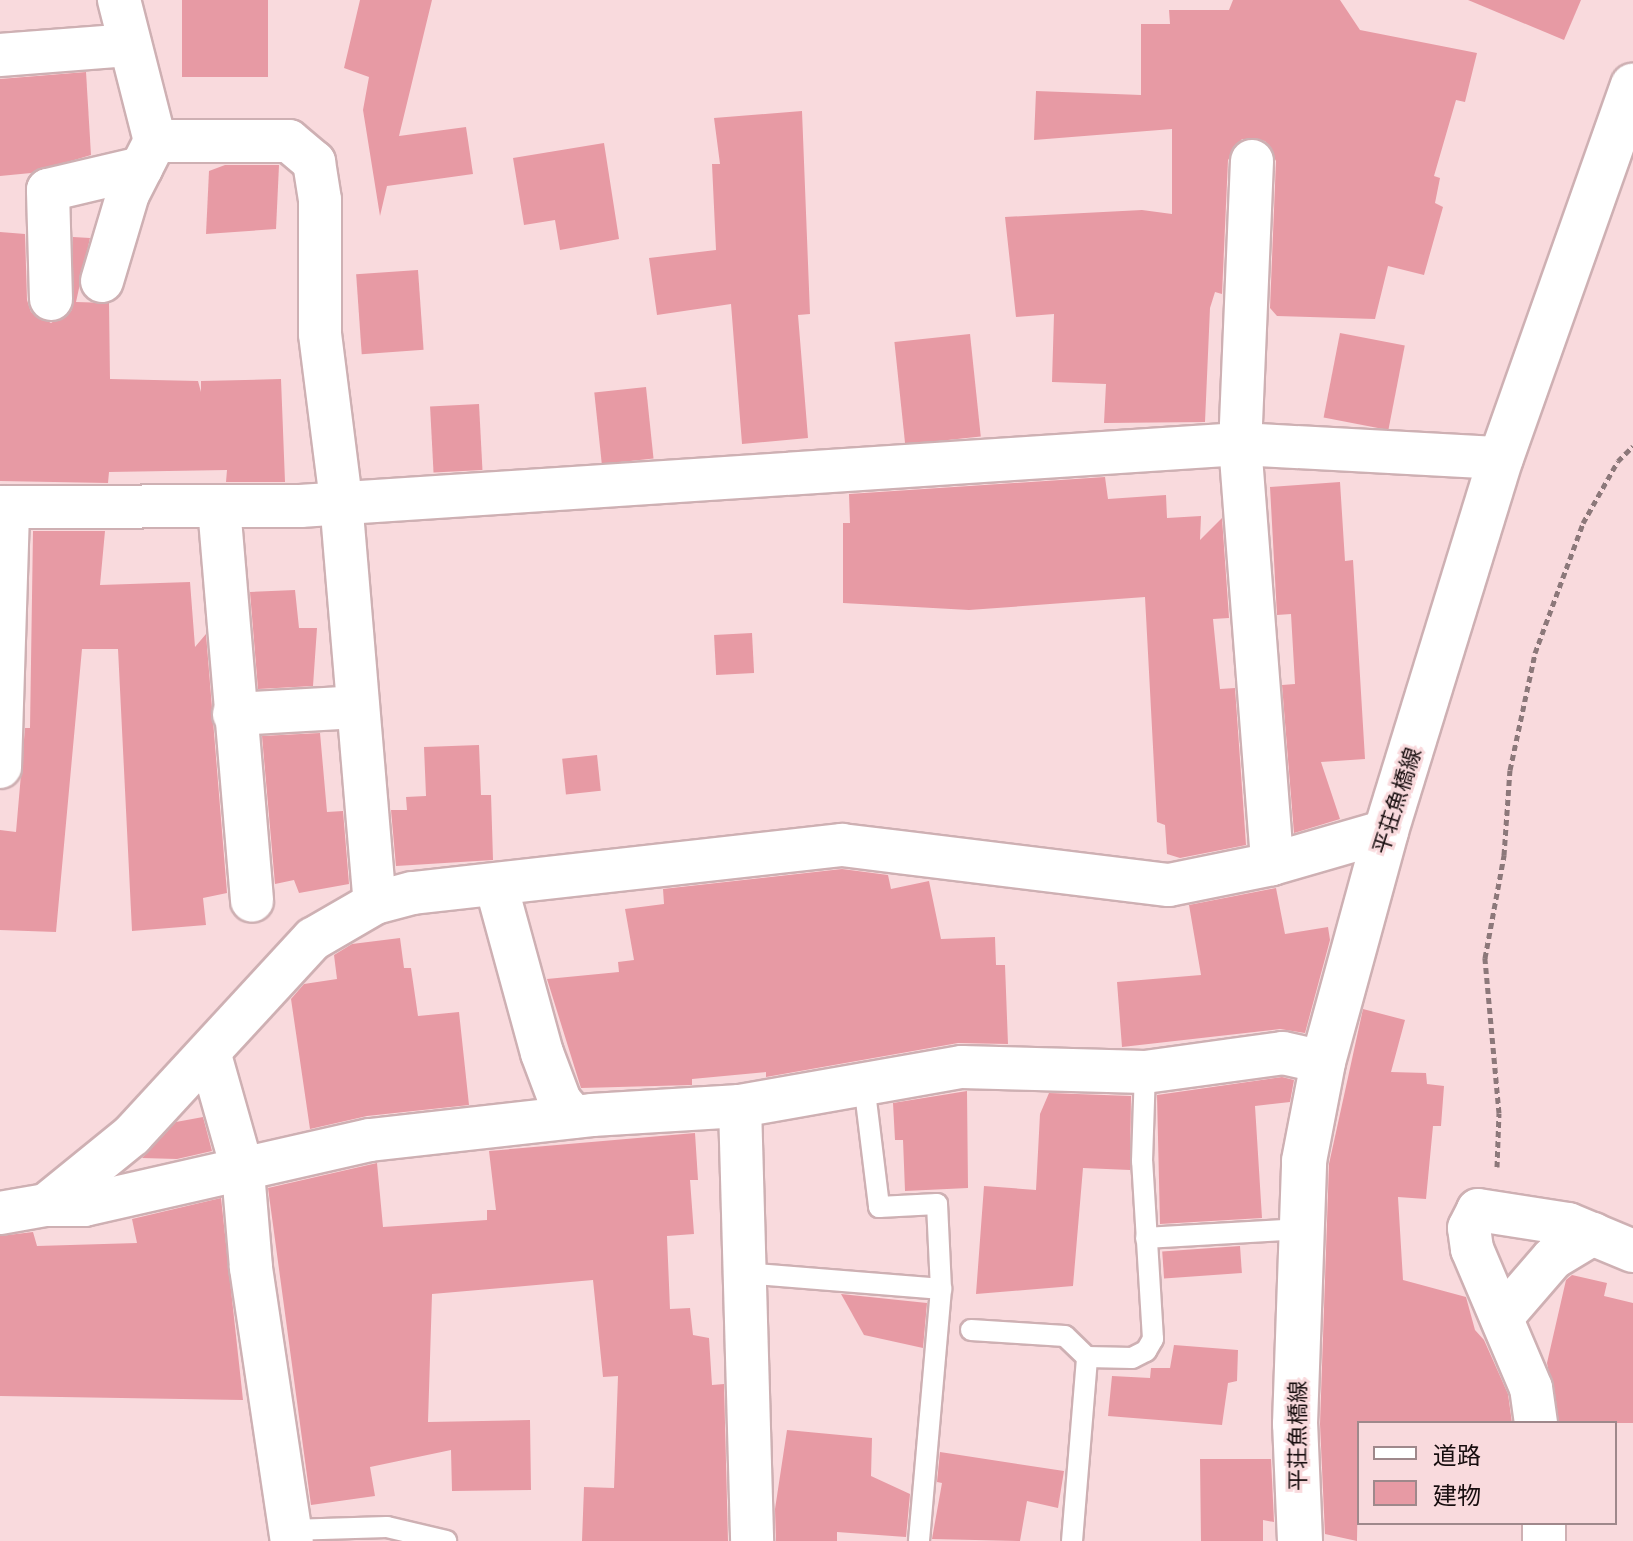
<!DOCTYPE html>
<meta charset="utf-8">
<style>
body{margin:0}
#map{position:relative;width:1633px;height:1541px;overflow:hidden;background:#f9dadd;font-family:Mulish,"Noto Sans JP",sans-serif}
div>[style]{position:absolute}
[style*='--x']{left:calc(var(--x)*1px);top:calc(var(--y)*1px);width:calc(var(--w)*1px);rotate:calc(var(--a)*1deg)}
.building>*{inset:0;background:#e79aa4;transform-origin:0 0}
.path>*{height:5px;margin-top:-2.5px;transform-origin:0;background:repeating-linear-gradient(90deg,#8c787a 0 6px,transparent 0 10px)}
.roads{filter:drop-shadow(2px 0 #ceb0b3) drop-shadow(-2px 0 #ceb0b3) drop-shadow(0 2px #ceb0b3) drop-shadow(0 -2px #ceb0b3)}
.service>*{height:20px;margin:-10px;padding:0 10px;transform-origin:10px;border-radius:10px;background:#fff}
.minor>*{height:42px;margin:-21px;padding:0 21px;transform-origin:21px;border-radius:21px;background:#fff}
.secondary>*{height:44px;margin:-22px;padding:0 22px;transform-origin:22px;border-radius:22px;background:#fff}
span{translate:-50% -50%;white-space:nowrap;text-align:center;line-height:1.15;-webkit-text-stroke:6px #f9dadd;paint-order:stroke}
.street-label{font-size:22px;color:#180e0f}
.legend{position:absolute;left:1357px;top:1421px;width:260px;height:104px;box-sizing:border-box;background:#f9dadd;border:2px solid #9f888b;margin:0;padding:10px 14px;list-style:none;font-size:24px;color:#180e0f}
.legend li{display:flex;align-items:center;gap:16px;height:40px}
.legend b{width:40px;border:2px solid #9f888b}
</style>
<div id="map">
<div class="building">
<div style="left:182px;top:0;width:86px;height:77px"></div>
<div style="clip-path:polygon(360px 0,432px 0,399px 136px,466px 127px,473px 174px,387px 186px,380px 216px,363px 110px,369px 77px,344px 68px)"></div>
<div style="clip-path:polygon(1233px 0,1340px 0,1360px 30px,1477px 53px,1465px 102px,1456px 100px,1434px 176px,1440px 178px,1435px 203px,1443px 207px,1424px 275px,1388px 266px,1375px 319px,1277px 316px,1270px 308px,1276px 161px,1265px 141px,1242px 139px,1228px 160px,1222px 294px,1215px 292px,1210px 308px,1205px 422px,1104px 423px,1106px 384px,1052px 382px,1054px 314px,1016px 317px,1005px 217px,1142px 210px,1172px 214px,1172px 129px,1034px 140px,1036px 91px,1141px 95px,1141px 24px,1170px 24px,1169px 10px,1229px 10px)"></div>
<div style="clip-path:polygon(1468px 0,1581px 0,1564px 40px)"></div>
<div style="clip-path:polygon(86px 72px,91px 155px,31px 173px,0 176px,0 79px)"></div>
<div style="clip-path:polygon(802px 111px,810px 314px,798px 315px,808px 438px,742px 444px,731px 304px,657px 315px,649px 258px,716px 250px,712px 164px,720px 164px,714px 118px)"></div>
<div style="clip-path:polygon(604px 143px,619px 239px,560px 250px,555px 220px,524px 225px,513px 158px)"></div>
<div style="clip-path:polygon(225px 165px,279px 165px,276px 229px,206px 234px,209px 171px)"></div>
<div style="clip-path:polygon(0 232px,25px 234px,27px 300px,31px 312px,51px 323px,72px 310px,73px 237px,90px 238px,76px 302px,109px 303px,110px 379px,198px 381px,201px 392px,201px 381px,281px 379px,285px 482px,226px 482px,227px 470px,109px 472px,108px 483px,0 481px)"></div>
<div style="left:418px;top:270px;width:80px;height:62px;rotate:86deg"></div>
<div style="left:1340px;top:333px;width:66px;height:86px;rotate:11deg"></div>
<div style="left:970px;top:334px;width:103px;height:76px;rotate:84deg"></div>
<div style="left:646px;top:387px;width:72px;height:52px;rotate:84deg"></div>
<div style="left:479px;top:404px;width:66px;height:49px;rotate:87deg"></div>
<div style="clip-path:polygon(1105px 477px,1108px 499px,1166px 495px,1167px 518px,1201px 516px,1200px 540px,1222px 518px,1229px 618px,1213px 619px,1220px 689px,1235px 688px,1246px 845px,1180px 858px,1167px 854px,1165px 825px,1157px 822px,1145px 597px,969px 610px,843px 603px,843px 523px,850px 523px,849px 494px)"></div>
<div style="clip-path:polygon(1340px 482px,1345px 561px,1353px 560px,1365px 759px,1321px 762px,1340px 819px,1294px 833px,1282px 685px,1295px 684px,1291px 614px,1277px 615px,1270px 487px)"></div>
<div style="clip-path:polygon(33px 531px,105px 531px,100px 585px,190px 582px,195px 647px,206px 634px,227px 893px,203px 898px,206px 925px,132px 931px,118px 649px,82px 649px,56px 932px,0 930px,0 830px,16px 832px,25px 728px,30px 728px)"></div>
<div style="clip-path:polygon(295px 590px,299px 628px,317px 628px,313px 686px,258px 689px,250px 592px)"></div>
<div style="left:752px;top:633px;width:40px;height:38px;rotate:87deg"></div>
<div style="clip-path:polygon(320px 733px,327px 812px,343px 811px,349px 884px,299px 893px,294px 880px,275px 884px,262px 736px)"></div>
<div style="clip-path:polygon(479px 745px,481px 795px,491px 795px,493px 860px,396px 866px,391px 810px,407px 810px,406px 797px,426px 796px,424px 747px)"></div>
<div style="left:597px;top:755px;width:36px;height:35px;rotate:84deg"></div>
<div style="clip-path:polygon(842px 869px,888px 875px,891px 889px,929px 881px,941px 939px,995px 937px,996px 965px,1005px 965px,1008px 1044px,958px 1043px,766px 1077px,766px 1072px,692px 1079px,692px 1085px,581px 1088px,547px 979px,619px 972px,618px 962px,634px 960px,625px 909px,664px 904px,663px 889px)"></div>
<div style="clip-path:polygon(1276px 888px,1285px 934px,1328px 927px,1330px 940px,1305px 1033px,1280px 1029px,1122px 1047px,1117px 982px,1201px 975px,1189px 905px)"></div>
<div style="clip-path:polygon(400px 938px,404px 968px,411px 968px,418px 1016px,459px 1012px,469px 1105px,367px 1116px,310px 1129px,291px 999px,304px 984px,337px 979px,334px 955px,352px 944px)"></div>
<div style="clip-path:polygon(1363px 1009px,1405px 1020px,1391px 1072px,1426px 1073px,1427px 1084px,1444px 1086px,1441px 1126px,1433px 1126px,1426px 1199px,1398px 1197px,1403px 1280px,1466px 1297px,1475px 1330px,1484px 1340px,1508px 1394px,1512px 1423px,1359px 1423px,1357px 1541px,1325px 1534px,1320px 1424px,1329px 1164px)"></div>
<div style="clip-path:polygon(1282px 1077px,1294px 1080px,1290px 1102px,1255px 1106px,1262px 1218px,1160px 1224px,1157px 1095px)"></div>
<div style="clip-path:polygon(967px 1091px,968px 1188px,905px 1191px,903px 1140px,895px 1140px,893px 1103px)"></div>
<div style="clip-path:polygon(1049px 1093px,1131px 1096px,1130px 1170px,1083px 1168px,1073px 1286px,976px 1294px,984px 1186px,1036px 1190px,1040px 1114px)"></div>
<div style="clip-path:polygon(203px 1117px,212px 1151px,177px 1159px,142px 1158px,176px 1122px)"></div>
<div style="clip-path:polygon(695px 1133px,698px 1180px,690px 1180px,694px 1234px,667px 1236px,670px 1309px,690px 1308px,693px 1335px,709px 1338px,712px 1385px,724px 1384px,728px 1541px,582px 1541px,584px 1487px,614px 1488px,618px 1376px,603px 1377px,593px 1280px,432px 1294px,428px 1422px,530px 1420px,531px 1490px,452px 1491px,451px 1450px,370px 1467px,375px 1496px,311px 1505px,268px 1188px,377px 1163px,383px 1227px,487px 1220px,487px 1210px,496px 1210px,489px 1151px)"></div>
<div style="clip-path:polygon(221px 1198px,243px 1400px,0 1396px,0 1236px,33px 1232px,37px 1246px,137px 1243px,132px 1219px)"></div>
<div style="left:1240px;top:1246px;width:27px;height:78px;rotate:86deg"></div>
<div style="clip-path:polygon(1572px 1275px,1607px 1283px,1604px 1296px,1633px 1303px,1633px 1423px,1559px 1423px,1547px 1363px,1566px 1280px)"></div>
<div style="clip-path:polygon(841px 1294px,927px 1303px,923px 1348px,864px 1335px)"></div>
<div style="clip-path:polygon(1174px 1345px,1238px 1350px,1237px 1381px,1228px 1383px,1222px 1425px,1108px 1416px,1112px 1376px,1150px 1378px,1151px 1368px,1170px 1368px)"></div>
<div style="clip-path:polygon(787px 1430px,872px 1438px,871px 1476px,910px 1494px,906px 1537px,837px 1532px,837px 1541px,776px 1541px,775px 1509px)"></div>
<div style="clip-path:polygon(940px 1452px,1064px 1471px,1058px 1508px,1027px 1501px,1020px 1541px,932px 1539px,942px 1483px,937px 1482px)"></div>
<div style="clip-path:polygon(1200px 1459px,1271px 1459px,1274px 1522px,1263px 1520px,1263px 1541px,1201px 1541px)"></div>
</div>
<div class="path">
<div style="--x:1497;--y:1167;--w:54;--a:-87.9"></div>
<div style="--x:1499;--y:1113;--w:156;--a:-95.2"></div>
<div style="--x:1485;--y:958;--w:105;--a:-79.5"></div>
<div style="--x:1504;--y:855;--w:85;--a:-86"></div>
<div style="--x:1510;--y:770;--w:120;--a:-77.9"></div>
<div style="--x:1535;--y:653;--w:139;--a:-69.7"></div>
<div style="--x:1583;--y:523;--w:71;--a:-60.6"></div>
<div style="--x:1618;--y:461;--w:21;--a:-45"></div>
</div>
<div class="roads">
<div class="service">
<div style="--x:864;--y:1084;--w:124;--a:83"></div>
<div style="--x:879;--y:1207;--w:58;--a:-3"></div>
<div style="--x:937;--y:1204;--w:85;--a:87.3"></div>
<div style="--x:941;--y:1289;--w:253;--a:95"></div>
<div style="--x:1146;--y:1238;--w:155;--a:-3.3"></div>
<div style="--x:744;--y:1273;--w:198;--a:4.6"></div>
<div style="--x:971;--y:1330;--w:94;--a:3.7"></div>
<div style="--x:1065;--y:1336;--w:30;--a:44"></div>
<div style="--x:290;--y:1530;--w:97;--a:-1.8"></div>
<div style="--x:387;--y:1527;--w:61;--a:13.3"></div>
<div style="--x:1072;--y:1541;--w:185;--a:-85.3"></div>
<div style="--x:1087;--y:1357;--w:45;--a:1.3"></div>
<div style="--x:1132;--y:1358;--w:16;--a:-27"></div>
<div style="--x:1146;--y:1351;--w:14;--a:-60"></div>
<div style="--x:1153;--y:1339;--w:178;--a:-93.5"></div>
<div style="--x:1142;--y:1161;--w:89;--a:-88.1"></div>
</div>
<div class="minor">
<div style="--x:0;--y:55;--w:130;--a:-4.4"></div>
<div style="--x:155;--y:141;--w:134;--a:0"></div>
<div style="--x:289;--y:141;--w:33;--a:40"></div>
<div style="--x:314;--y:162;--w:38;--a:81"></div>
<div style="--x:320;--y:200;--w:134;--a:90"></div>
<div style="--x:320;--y:334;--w:168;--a:82.8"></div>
<div style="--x:341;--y:501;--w:403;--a:85.2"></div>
<div style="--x:1252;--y:161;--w:283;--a:92.4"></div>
<div style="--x:1240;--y:444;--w:421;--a:85.6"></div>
<div style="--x:102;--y:281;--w:91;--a:-73.4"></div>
<div style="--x:128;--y:194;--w:59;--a:-63"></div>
<div style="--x:155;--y:141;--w:146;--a:-104.3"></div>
<div style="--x:51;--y:299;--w:109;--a:-91.6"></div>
<div style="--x:48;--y:190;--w:96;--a:-13.3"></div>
<div style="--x:0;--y:507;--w:300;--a:-0.2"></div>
<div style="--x:300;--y:506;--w:942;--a:-3.77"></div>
<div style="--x:1240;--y:444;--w:261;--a:3.1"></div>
<div style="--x:219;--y:507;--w:395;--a:85.2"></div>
<div style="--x:234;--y:714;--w:124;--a:-3.2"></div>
<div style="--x:0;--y:767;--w:260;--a:-88.2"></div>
<div style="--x:496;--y:885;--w:174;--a:74.7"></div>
<div style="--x:542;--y:1053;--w:51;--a:69.4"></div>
<div style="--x:560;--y:1101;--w:21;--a:49"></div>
<div style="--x:210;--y:1055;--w:122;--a:74.2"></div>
<div style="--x:243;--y:1172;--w:96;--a:85.2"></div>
<div style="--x:251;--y:1268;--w:276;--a:81.5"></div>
<div style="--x:740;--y:1106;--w:435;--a:88.4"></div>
<div style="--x:46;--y:1205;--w:38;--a:0"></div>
<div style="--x:84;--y:1205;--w:293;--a:-12.8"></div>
<div style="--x:370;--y:1140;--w:223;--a:-6.4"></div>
<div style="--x:592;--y:1115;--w:148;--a:-3.5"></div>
<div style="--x:740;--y:1106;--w:225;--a:-10"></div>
<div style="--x:962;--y:1067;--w:183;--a:1.6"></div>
<div style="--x:1145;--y:1072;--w:139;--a:-7.8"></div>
<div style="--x:1283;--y:1053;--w:41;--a:12.7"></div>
<div style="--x:0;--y:1213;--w:47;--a:-9.9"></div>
<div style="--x:46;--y:1205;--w:111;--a:-39.1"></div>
<div style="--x:132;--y:1135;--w:267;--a:-47.3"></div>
<div style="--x:313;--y:939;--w:72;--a:-30.1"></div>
<div style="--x:375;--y:903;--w:39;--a:-15"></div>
<div style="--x:413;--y:893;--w:432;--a:-6.4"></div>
<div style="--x:842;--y:845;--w:329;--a:7"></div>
<div style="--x:1169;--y:885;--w:105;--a:-11.5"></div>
<div style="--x:1272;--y:864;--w:119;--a:-16.1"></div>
<div style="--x:1502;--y:1317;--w:78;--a:-49.2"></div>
<div style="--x:1553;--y:1258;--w:47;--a:-31"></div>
<div style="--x:1536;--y:1423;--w:35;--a:-98"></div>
<div style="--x:1531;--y:1388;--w:151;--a:-113"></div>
<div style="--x:1472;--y:1249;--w:21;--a:-98"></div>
<div style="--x:1469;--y:1228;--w:20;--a:-63"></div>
<div style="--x:1478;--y:1210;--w:91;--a:8.8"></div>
<div style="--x:1568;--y:1224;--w:70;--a:22.6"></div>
<div style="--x:1544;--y:1523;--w:18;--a:90"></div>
</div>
<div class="secondary">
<div style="--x:1300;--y:1541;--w:117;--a:-92.4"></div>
<div style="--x:1295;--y:1424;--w:263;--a:-88"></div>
<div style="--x:1304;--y:1161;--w:101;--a:-79.1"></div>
<div style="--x:1323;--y:1062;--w:239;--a:-74.7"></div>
<div style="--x:1386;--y:831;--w:390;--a:-72.9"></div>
<div style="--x:1501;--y:458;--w:395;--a:-70.5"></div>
</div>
</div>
<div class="street-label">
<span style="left:1397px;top:801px;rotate:-72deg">平荘魚橋線</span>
<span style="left:1298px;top:1436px;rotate:-90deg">平荘魚橋線</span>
</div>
<ul class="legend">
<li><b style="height:10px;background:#fff"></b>道路</li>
<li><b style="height:22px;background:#e79aa4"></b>建物</li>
</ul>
</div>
